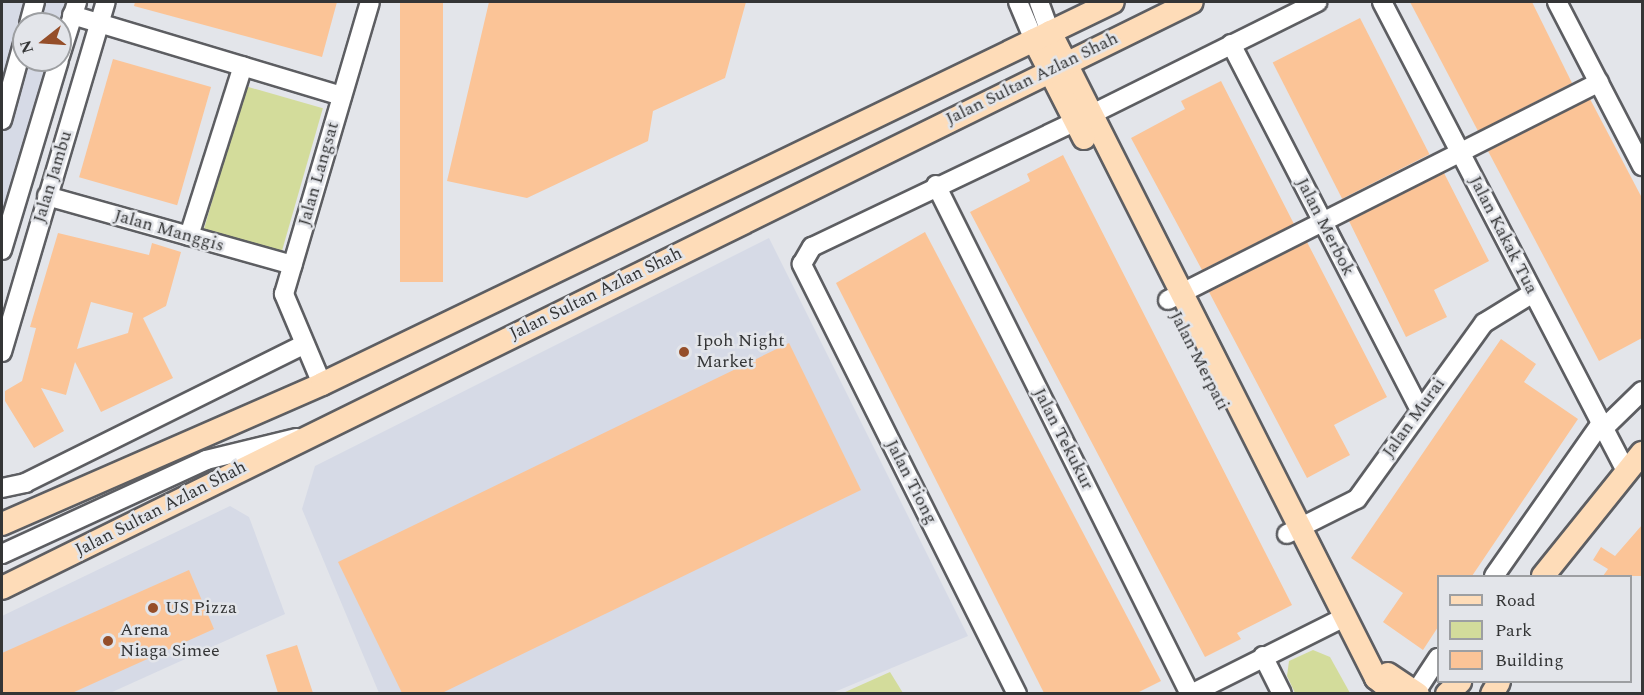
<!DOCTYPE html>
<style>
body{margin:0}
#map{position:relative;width:1644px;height:695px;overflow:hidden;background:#e3e5ea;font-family:Spectral,serif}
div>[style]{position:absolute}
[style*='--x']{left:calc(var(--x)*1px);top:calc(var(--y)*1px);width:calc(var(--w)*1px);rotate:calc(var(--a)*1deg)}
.built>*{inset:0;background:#d6dae6}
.green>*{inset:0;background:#d3dc9b;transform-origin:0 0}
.building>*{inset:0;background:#fbc497;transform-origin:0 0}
.roads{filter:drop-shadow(2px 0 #5d5e62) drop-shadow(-2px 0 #5d5e62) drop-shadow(0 2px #5d5e62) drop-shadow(0 -2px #5d5e62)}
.minor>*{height:18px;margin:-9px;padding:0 9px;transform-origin:9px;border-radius:9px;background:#fff}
.major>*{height:22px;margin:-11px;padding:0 11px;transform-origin:11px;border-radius:11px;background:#fedcb8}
.dots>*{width:16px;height:16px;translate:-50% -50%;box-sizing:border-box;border:3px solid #e3e5ea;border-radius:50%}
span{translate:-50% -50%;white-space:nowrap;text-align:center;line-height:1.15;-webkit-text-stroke:5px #e3e5ea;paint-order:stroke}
.street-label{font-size:18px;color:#343536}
.poi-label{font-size:18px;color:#343536}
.left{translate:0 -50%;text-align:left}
.frame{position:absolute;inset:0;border:3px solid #343536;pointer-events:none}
.legend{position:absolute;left:1437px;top:575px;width:195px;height:108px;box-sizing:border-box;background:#e3e5ea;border:2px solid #9d9fa2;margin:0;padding:8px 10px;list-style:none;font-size:18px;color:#343536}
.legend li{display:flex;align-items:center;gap:12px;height:30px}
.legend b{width:30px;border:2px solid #9d9fa2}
.north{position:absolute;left:12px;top:12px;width:60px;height:60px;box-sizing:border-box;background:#e3e5ea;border:2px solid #9d9fa2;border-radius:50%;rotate:253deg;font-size:16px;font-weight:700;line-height:24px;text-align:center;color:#343536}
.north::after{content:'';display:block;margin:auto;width:21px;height:27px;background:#954e29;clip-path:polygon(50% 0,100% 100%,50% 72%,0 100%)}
</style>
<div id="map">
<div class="built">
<div style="clip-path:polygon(evenodd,2px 2px,82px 2px,2px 233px,2px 2px,24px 24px,60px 24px,60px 60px,24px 60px,24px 24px)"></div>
<div style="clip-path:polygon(769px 238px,968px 636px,832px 693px,379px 693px,302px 509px,315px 466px)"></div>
<div style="clip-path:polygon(230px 506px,249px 517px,285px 614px,110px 693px,2px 694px,2px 616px)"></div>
</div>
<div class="green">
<div style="left:245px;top:86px;width:81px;height:149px;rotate:16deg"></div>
<div style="clip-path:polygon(1313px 650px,1330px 657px,1350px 693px,1295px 693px,1287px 676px,1289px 661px)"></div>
<div style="clip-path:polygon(890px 672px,903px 693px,843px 693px)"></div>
</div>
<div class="building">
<div style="clip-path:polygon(135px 2px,337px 2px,322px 57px,134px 6px)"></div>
<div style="left:400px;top:2px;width:43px;height:280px"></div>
<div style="clip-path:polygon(489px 2px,746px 2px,725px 78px,653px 111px,648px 141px,527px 198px,447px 181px)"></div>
<div style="clip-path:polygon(1410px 2px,1532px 2px,1572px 83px,1478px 131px)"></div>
<div style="left:1360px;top:18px;width:153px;height:98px;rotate:63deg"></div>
<div style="left:113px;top:59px;width:102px;height:123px;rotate:16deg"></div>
<div style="clip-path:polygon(1221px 81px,1294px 224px,1202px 270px,1131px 138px,1185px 109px,1181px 101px)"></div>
<div style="clip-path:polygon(1590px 99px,1642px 198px,1642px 338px,1599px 361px,1488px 151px)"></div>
<div style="clip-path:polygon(1063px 155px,1292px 605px,1237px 633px,1241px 639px,1205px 657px,970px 212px,1030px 181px,1027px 174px)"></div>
<div style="clip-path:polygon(1444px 173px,1489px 261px,1434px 290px,1447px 317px,1406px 337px,1349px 221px)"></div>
<div style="clip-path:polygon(925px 232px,1161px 681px,1137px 693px,1044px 693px,836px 283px)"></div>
<div style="clip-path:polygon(evenodd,58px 233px,149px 255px,152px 243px,181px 252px,166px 306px,143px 318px,173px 378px,101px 412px,75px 362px,66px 395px,41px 388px,64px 431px,34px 448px,5px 401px,5px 391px,22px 381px,36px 328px,30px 327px,58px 233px,91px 302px,133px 313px,128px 333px,77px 349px,91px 302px)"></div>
<div style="clip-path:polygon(1307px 242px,1387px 397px,1334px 425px,1350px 455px,1307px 478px,1209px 292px)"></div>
<div style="clip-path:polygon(1501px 339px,1536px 364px,1524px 382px,1578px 419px,1472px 576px,1438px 576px,1438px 627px,1423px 650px,1383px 622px,1403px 593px,1351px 558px)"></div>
<div style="clip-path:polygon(789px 343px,861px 490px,442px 693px,402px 693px,338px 562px)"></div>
<div style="clip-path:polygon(1642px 525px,1642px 576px,1603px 576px,1608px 569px,1593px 560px,1601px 547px,1615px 556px)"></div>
<div style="clip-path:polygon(189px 570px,214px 629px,72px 693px,2px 693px,2px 653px)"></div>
<div style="clip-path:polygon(297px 645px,313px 693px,278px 693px,266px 655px)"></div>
</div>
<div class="roads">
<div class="minor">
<div style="--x:1018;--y:2;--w:41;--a:67.2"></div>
<div style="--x:1039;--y:2;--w:32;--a:70"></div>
<div style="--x:1382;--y:2;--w:526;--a:62.51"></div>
<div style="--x:1557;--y:2;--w:185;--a:62.6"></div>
<div style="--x:72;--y:15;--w:282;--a:16.7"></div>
<div style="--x:29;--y:24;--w:23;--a:-75"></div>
<div style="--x:1231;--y:44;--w:411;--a:62.7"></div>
<div style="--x:60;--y:56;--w:57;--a:-72.5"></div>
<div style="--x:1090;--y:115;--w:254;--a:-26.4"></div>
<div style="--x:2;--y:120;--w:83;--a:-74.6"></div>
<div style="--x:936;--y:185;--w:569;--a:63.48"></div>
<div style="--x:47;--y:196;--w:255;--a:15.7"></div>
<div style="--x:189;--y:236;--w:178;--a:-72.4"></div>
<div style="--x:2;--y:250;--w:198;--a:-73.3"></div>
<div style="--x:1168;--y:300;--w:483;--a:-26.8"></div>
<div style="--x:2;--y:352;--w:365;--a:-73.5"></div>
<div style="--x:322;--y:384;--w:98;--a:-112.9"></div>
<div style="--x:284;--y:294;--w:304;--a:-73.6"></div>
<div style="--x:1604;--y:428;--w:53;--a:-44.2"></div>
<div style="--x:2;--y:488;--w:24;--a:-12"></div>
<div style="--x:25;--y:483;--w:310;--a:-26.4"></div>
<div style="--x:1287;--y:534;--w:78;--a:-26.6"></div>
<div style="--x:1357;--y:499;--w:217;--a:-54.2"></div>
<div style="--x:1484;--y:323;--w:57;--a:-31.5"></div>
<div style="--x:2;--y:554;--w:225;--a:-24.7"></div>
<div style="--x:206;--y:460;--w:93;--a:-13.7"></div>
<div style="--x:1494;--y:576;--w:187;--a:-55"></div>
<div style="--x:1263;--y:656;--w:42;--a:63.4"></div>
<div style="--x:1415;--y:693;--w:42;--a:-56.7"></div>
<div style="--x:1017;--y:694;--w:481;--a:-116.6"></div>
<div style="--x:802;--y:264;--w:20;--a:-60"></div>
<div style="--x:812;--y:247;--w:293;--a:-25.5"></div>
<div style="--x:1191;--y:694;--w:172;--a:-26.6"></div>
</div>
<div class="major">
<div style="--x:1050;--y:32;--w:724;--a:63.22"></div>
<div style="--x:1376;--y:678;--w:26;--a:39"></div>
<div style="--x:1034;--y:40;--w:110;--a:63"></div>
<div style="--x:2;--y:524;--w:349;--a:-23.6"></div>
<div style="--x:322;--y:384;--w:878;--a:-25.78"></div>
<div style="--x:1543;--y:576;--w:158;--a:-51.2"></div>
<div style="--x:2;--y:588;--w:1326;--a:-26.22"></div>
<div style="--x:1388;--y:674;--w:36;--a:34"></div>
<div style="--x:1447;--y:694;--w:18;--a:-43"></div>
<div style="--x:1492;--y:694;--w:14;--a:-60"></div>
</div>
</div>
<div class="dots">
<div style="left:684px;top:352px;background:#954e29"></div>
<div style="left:153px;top:608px;background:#954e29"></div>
<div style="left:108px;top:641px;background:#954e29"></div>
</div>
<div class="street-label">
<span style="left:1032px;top:79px;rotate:-26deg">Jalan Sultan Azlan Shah</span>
<span style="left:319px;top:174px;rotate:-74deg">Jalan Langsat</span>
<span style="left:53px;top:177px;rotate:-73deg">Jalan Jambu</span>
<span style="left:1325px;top:227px;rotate:63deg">Jalan Merbok</span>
<span style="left:169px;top:231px;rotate:16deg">Jalan Manggis</span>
<span style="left:1503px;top:235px;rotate:63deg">Jalan Kakak Tua</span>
<span style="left:596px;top:294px;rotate:-26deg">Jalan Sultan Azlan Shah</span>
<span style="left:1199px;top:361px;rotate:63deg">Jalan Merpati</span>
<span style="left:1414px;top:418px;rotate:-54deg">Jalan Murai</span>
<span style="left:1063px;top:439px;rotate:63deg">Jalan Tekukur</span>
<span style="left:911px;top:482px;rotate:63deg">Jalan Tiong</span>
<span style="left:161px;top:509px;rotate:-27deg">Jalan Sultan Azlan Shah</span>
</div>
<div class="poi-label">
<span class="left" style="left:696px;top:352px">Ipoh Night<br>Market</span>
<span class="left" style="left:165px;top:608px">US Pizza</span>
<span class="left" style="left:120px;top:641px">Arena<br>Niaga Simee</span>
</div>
<div class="frame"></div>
<ul class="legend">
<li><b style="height:8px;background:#fedcb8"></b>Road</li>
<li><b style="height:16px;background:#d3dc9b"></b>Park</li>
<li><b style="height:16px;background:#fbc497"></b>Building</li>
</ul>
<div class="north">N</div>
</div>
